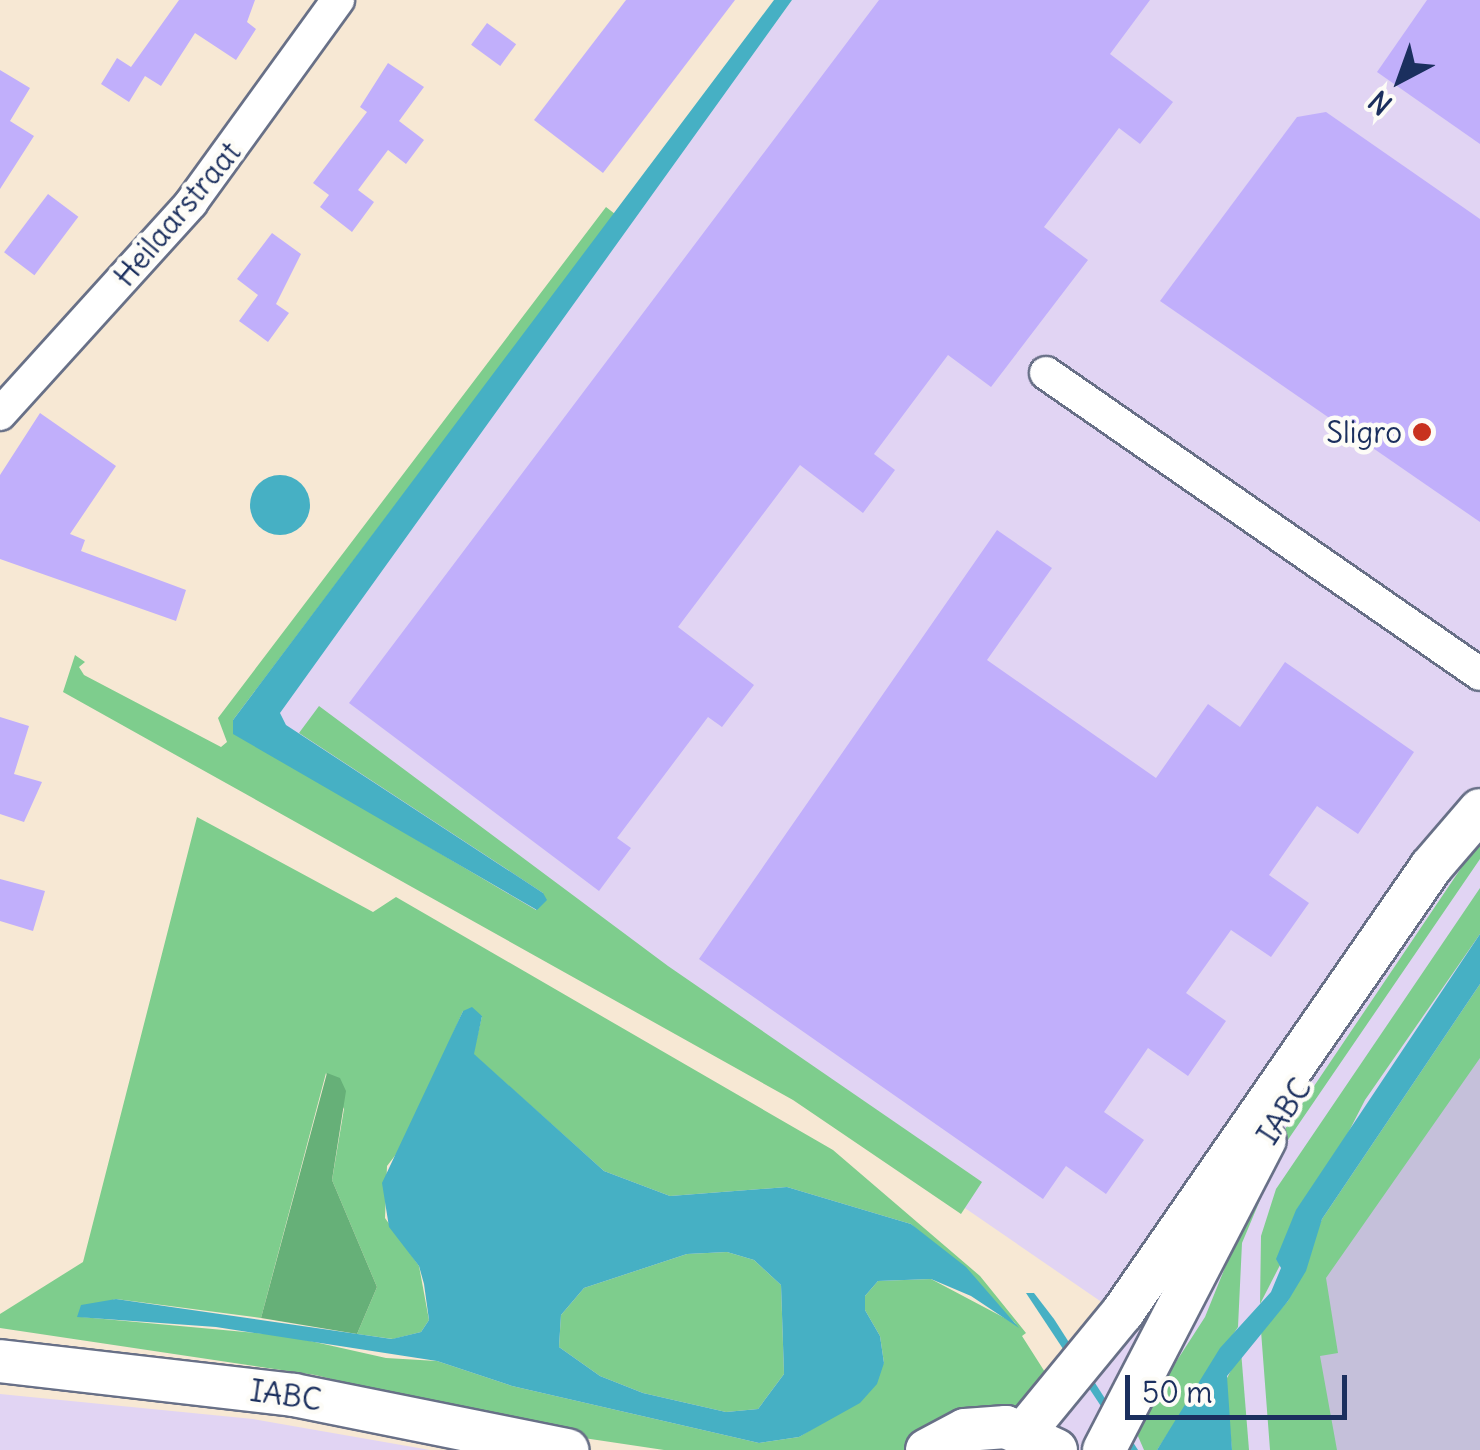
<!DOCTYPE html>
<style>
body{margin:0}
#map{position:relative;width:1480px;height:1450px;overflow:hidden;background:#f7e8d4;font-family:Delius,sans-serif}
div>[style]{position:absolute}
[style*='--x']{left:calc(var(--x)*1px);top:calc(var(--y)*1px);width:calc(var(--w)*1px);rotate:calc(var(--a)*1deg)}
.built>*{inset:0;background:#e1d4f3}
.industrial>*{inset:0;background:#c5c0da}
.green>*{inset:0;background:#7ecd8d}
.forest>*{inset:0;background:#66b078}
.water>*{inset:0;background:#46b0c4}
.round{border-radius:50%}
.building>*{inset:0;background:#c1affb;transform-origin:0 0}
.roads{filter:drop-shadow(2px 0 #687087) drop-shadow(-2px 0 #687087) drop-shadow(0 2px #687087) drop-shadow(0 -2px #687087)}
.minor>*{height:32px;margin:-16px;padding:0 16px;transform-origin:16px;border-radius:16px;background:#fff}
.tertiary>*{height:42px;margin:-21px;padding:0 21px;transform-origin:21px;border-radius:21px;background:#fff}
.dots>*{width:28px;height:28px;translate:-50% -50%;box-sizing:border-box;border:5px solid #fdfcf7;border-radius:50%}
span{translate:-50% -50%;white-space:nowrap;text-align:center;line-height:1.15;-webkit-text-stroke:9px #fdfcf7;paint-order:stroke}
.street-label{font-size:30px;color:#1b2f5e}
.poi-label{font-size:30px;color:#1b2f5e}
.right{translate:-100% -50%;text-align:right}
.north{position:absolute;left:1350px;top:30px;width:100px;height:100px;-webkit-text-stroke:8px #fdfcf7;paint-order:stroke;rotate:221deg;font-size:28px;font-weight:700;line-height:40px;text-align:center;color:#1b2f5e}
.north::after{content:'';display:block;margin:auto;width:35px;height:45px;background:#1b2f5e;clip-path:polygon(50% 0,100% 100%,50% 72%,0 100%)}
.scale{position:absolute;left:1125px;top:1375px;width:222px;height:45px;box-sizing:border-box;border:5px solid #1b2f5e;border-top:0;padding-left:12px;font-size:30px;line-height:35px;white-space:nowrap;color:#1b2f5e;-webkit-text-stroke:8px #fdfcf7;paint-order:stroke}
</style>
<div id="map">
<div class="built">
<div style="clip-path:polygon(792px 0,1480px 0,1480px 1450px,1006px 1450px,1103px 1303px,263px 726px)"></div>
<div style="clip-path:polygon(0 1394px,253px 1419px,430px 1450px,0 1450px)"></div>
</div>
<div class="industrial">
<div style="clip-path:polygon(1480px 1053px,1480px 1450px,1278px 1450px,1272px 1353px)"></div>
</div>
<div class="green">
<div style="clip-path:polygon(606px 207px,615px 214px,233px 720px,333px 790px,536px 910px,543px 893px,299px 733px,319px 706px,668px 966px,982px 1182px,961px 1214px,793px 1100px,63px 692px,75px 655px,85px 662px,79px 667px,84px 675px,221px 747px,227px 742px,218px 718px)"></div>
<div style="clip-path:polygon(evenodd,197px 817px,373px 912px,396px 897px,833px 1150px,980px 1276px,1026px 1333px,1022px 1336px,1050px 1380px,1025px 1407px,907px 1450px,664px 1450px,557px 1434px,315px 1375px,0 1328px,0 1314px,83px 1262px,197px 817px,463px 1011px,482px 1016px,473px 1054px,604px 1171px,670px 1196px,787px 1187px,911px 1224px,1016px 1324px,931px 1279px,878px 1281px,865px 1296px,865px 1310px,880px 1336px,884px 1363px,820px 1424px,799px 1437px,759px 1443px,512px 1386px,437px 1361px,386px 1358px,288px 1336px,82px 1317px,81px 1310px,116px 1299px,261px 1318px,326px 1073px,344px 1109px,332px 1180px,377px 1287px,357px 1334px,393px 1339px,421px 1332px,429px 1320px,419px 1266px,385px 1218px,387px 1166px,404px 1144px,463px 1011px)"></div>
<div style="clip-path:polygon(1480px 840px,1480px 859px,1281px 1150px,1242px 1243px,1238px 1327px,1157px 1450px,1144px 1450px,1134px 1427px,1205px 1317px,1275px 1144px)"></div>
<div style="clip-path:polygon(1480px 888px,1480px 934px,1365px 1100px,1260px 1304px,1261px 1236px,1276px 1189px)"></div>
<div style="clip-path:polygon(1480px 984px,1480px 1058px,1326px 1278px,1338px 1353px,1320px 1356px,1337px 1450px,1270px 1450px,1261px 1331px,1288px 1301px,1322px 1219px)"></div>
<div style="clip-path:polygon(727px 1252px,754px 1260px,781px 1285px,784px 1374px,758px 1409px,726px 1412px,643px 1393px,600px 1376px,559px 1347px,561px 1315px,584px 1288px,687px 1254px)"></div>
<div style="clip-path:polygon(1241px 1351px,1249px 1450px,1232px 1450px,1225px 1382px)"></div>
</div>
<div class="forest">
<div style="clip-path:polygon(327px 1073px,340px 1078px,346px 1091px,332px 1180px,377px 1287px,357px 1334px,261px 1318px)"></div>
</div>
<div class="water">
<div style="clip-path:polygon(774px 0,792px 0,280px 713px,286px 725px,543px 893px,547px 900px,537px 910px,233px 734px,233px 720px)"></div>
<div class="round" style="left:250px;top:475px;width:60px;height:60px"></div>
<div style="clip-path:polygon(1480px 934px,1480px 984px,1322px 1219px,1306px 1271px,1288px 1301px,1227px 1376px,1232px 1450px,1157px 1450px,1220px 1348px,1271px 1292px,1281px 1268px,1276px 1259px,1296px 1210px)"></div>
<div style="clip-path:polygon(evenodd,472px 1007px,482px 1016px,474px 1054px,604px 1171px,670px 1196px,787px 1187px,911px 1224px,966px 1267px,1019px 1328px,971px 1296px,931px 1279px,878px 1281px,865px 1296px,865px 1310px,880px 1336px,884px 1363px,877px 1384px,860px 1403px,799px 1437px,759px 1443px,512px 1386px,437px 1361px,216px 1327px,77px 1317px,81px 1305px,116px 1299px,392px 1339px,421px 1332px,429px 1320px,424px 1284px,419px 1266px,389px 1227px,382px 1183px,463px 1011px,472px 1007px,727px 1252px,754px 1260px,781px 1285px,784px 1374px,758px 1409px,726px 1412px,643px 1393px,600px 1376px,559px 1347px,561px 1315px,584px 1288px,687px 1254px,727px 1252px)"></div>
<div style="clip-path:polygon(1026px 1293px,1034px 1293px,1054px 1319px,1138px 1450px,1130px 1450px)"></div>
</div>
<div class="building">
<div style="clip-path:polygon(179px 0,255px 0,247px 22px,256px 29px,236px 60px,195px 33px,161px 86px,145px 76px,129px 102px,101px 84px,117px 58px,131px 67px)"></div>
<div style="clip-path:polygon(626px 0,735px 0,603px 173px,534px 120px)"></div>
<div style="clip-path:polygon(879px 0,1150px 0,1110px 54px,1173px 102px,1140px 144px,1119px 128px,1044px 227px,1088px 260px,991px 387px,948px 355px,874px 454px,895px 470px,863px 513px,800px 465px,678px 627px,754px 685px,722px 727px,708px 717px,617px 838px,631px 848px,599px 891px,349px 703px)"></div>
<div style="clip-path:polygon(1427px 0,1480px 0,1480px 144px,1377px 72px)"></div>
<div style="left:487px;top:23px;width:36px;height:27px;rotate:36deg"></div>
<div style="clip-path:polygon(388px 63px,424px 87px,399px 121px,424px 140px,406px 164px,388px 150px,358px 190px,374px 202px,352px 232px,320px 207px,329px 195px,313px 183px,367px 112px,360px 107px)"></div>
<div style="clip-path:polygon(0 70px,30px 88px,10px 121px,34px 136px,0 189px)"></div>
<div style="clip-path:polygon(1326px 112px,1480px 219px,1480px 522px,1160px 301px,1297px 117px)"></div>
<div style="left:48px;top:194px;width:38px;height:73px;rotate:37deg"></div>
<div style="clip-path:polygon(272px 233px,301px 254px,276px 304px,289px 313px,268px 342px,239px 321px,258px 295px,237px 279px)"></div>
<div style="clip-path:polygon(40px 413px,116px 466px,70px 534px,85px 540px,81px 551px,186px 590px,176px 621px,0 559px,0 475px)"></div>
<div style="clip-path:polygon(997px 530px,1052px 568px,987px 660px,1156px 778px,1208px 704px,1240px 727px,1285px 662px,1414px 752px,1358px 834px,1317px 806px,1269px 875px,1309px 903px,1271px 957px,1231px 930px,1186px 993px,1226px 1021px,1188px 1076px,1148px 1048px,1104px 1112px,1144px 1140px,1106px 1194px,1066px 1166px,1043px 1199px,699px 959px)"></div>
<div style="clip-path:polygon(0 717px,29px 726px,14px 774px,42px 782px,24px 822px,0 814px)"></div>
<div style="clip-path:polygon(0 879px,45px 891px,33px 931px,0 921px)"></div>
</div>
<div class="roads">
<div class="minor">
<div style="--x:1046;--y:373;--w:528;--a:34.74"></div>
<div style="--x:0;--y:414;--w:285;--a:-47.8"></div>
<div style="--x:191;--y:203;--w:251;--a:-54.1"></div>
</div>
<div class="tertiary">
<div style="--x:0;--y:1361;--w:296;--a:6.6"></div>
<div style="--x:294;--y:1395;--w:279;--a:11.4"></div>
<div style="--x:1026;--y:1430;--w:153;--a:-50.6"></div>
<div style="--x:1123;--y:1312;--w:541;--a:-55.31"></div>
<div style="--x:1431;--y:867;--w:75;--a:-49.3"></div>
<div style="--x:927;--y:1450;--w:43;--a:-27.8"></div>
<div style="--x:965;--y:1430;--w:41;--a:-4.2"></div>
<div style="--x:1006;--y:1427;--w:55;--a:24.7"></div>
<div style="--x:1104;--y:1450;--w:349;--a:-62.6"></div>
</div>
</div>
<div class="dots">
<div style="left:1422px;top:432px;background:#c8321e"></div>
</div>
<div class="street-label">
<span style="left:177px;top:214px;rotate:-50deg">Heilaarstraat</span>
<span style="left:1284px;top:1111px;rotate:-57deg">IABC</span>
<span style="left:286px;top:1395px;rotate:8deg">IABC</span>
</div>
<div class="poi-label">
<span class="right" style="left:1402px;top:432px">Sligro</span>
</div>
<div class="north">N</div>
<div class="scale">50 m</div>
</div>
